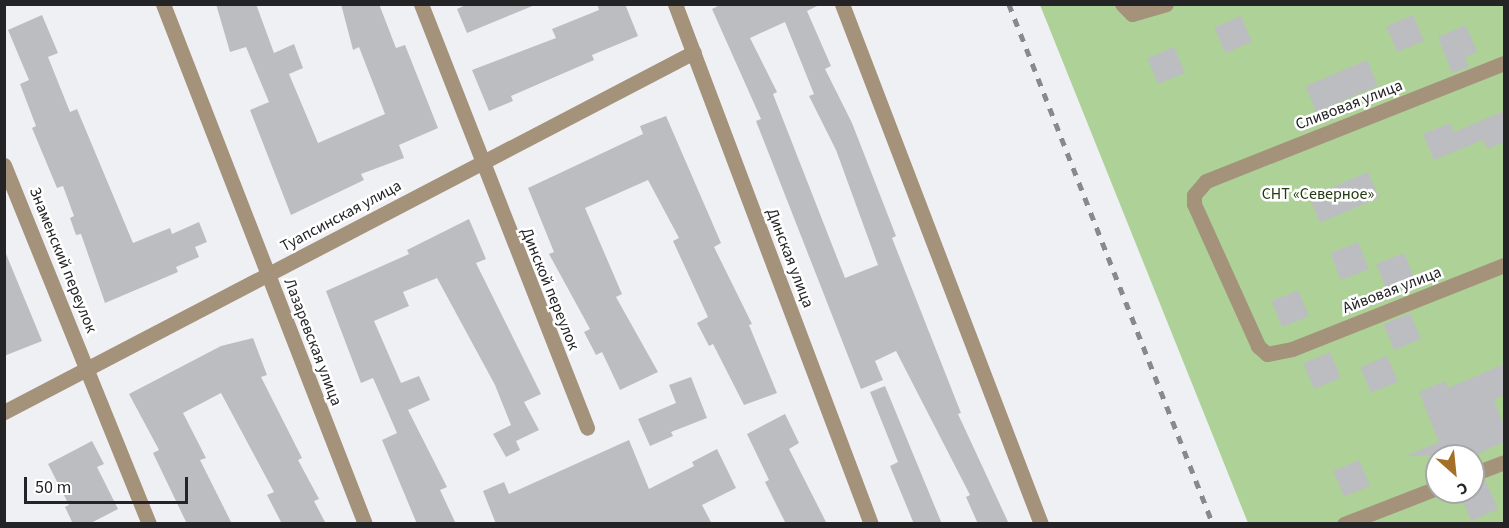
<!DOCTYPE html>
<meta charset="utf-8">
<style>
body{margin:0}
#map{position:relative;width:1509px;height:528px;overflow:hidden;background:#eff0f4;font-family:"Source Sans 3",sans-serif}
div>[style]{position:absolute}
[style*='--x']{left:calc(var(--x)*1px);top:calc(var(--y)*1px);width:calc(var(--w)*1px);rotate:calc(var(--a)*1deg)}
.green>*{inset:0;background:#aed197}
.building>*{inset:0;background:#bcbdc1;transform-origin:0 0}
.street>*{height:15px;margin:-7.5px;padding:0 7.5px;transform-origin:7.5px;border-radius:7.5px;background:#a4927a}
.rail>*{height:4.5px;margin-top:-2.25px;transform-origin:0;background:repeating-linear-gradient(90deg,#88898c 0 8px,transparent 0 16px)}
span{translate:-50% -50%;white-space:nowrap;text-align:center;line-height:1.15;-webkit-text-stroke:5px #fff;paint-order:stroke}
.street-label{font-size:16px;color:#242426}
.park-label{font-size:16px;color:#243a11}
.frame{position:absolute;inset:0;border:6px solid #242426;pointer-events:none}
.north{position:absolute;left:1425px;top:444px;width:60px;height:60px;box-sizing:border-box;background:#fff;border:2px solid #a7a7a8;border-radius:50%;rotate:153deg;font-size:16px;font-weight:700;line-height:24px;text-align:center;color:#242426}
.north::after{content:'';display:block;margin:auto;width:21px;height:27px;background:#a47028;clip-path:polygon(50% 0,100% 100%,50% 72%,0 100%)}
.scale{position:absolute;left:24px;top:477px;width:164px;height:27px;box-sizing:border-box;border:3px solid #242426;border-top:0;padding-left:8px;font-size:18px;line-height:21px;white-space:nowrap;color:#242426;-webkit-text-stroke:4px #fff;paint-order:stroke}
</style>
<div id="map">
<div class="green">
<div style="clip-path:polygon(evenodd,1040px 5px,1504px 5px,1504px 523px,1248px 523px,1040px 5px,1437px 456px,1473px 456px,1473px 492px,1437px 492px,1437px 456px)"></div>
</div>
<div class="building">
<div style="clip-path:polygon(216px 4px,256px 4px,274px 53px,294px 44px,303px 68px,289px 74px,318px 143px,385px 114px,359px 47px,353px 50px,341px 4px,379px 4px,396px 48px,405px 45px,438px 128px,399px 145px,404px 158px,361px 174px,364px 180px,291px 215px,250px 110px,269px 102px,246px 47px,230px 52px)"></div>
<div style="clip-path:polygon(468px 4px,534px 4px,535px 5px,467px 33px,457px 9px)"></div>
<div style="clip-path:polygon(597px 4px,625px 4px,638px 36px,592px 55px,594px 60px,511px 96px,513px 101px,489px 111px,472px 70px,556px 38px,552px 29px,599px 10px)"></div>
<div style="clip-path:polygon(evenodd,722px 4px,821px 4px,807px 11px,831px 66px,825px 69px,852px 123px,896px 236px,892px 238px,961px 413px,958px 414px,1009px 524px,978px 524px,966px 497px,970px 495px,896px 351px,875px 361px,883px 380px,861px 389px,756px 121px,761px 119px,712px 9px,722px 4px,785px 22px,814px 94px,809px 96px,836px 150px,878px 265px,845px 278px,773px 94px,777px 92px,750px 38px,785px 22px)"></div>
<div style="clip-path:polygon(42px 15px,58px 53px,48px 57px,70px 112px,77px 109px,133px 243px,170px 228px,172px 234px,199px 222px,207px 242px,195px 247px,199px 257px,176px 267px,178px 272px,105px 303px,81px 234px,76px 235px,70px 218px,74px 216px,63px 186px,57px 188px,32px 128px,36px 126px,20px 84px,29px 80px,8px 30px)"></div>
<div style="left:1413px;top:15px;width:28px;height:29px;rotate:67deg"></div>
<div style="left:1241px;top:16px;width:28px;height:29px;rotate:67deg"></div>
<div style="clip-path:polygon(1466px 25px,1477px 52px,1465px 57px,1469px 67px,1452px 73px,1438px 37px)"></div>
<div style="left:1174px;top:47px;width:28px;height:29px;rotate:67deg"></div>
<div style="left:1367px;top:60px;width:28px;height:67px;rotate:67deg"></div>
<div style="clip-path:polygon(1504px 111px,1504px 142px,1487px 149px,1483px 140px,1434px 160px,1423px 134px,1450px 123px,1454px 132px)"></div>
<div style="clip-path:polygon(666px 116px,721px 243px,714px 247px,752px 324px,749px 325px,777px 393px,744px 405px,713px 344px,709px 346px,697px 323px,708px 317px,673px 241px,679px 238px,648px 180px,585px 208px,622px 294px,616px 297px,658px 372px,620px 390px,602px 352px,596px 355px,584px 332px,590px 329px,549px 254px,554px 252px,528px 188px,643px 134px,640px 126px)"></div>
<div style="left:1368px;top:172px;width:28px;height:64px;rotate:67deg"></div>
<div style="clip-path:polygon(469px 219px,486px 259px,476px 263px,541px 394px,524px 402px,539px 430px,516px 441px,520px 450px,506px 457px,493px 434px,511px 425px,495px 385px,437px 278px,403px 292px,409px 306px,374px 321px,401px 383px,419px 376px,430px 400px,408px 410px,447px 487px,440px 490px,456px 524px,417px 524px,382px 440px,397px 433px,373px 378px,361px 383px,326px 291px,409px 254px,407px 250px)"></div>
<div style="left:1358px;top:242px;width:29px;height:30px;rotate:68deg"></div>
<div style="clip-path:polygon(4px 249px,42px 341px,4px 356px)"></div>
<div style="left:1404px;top:253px;width:29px;height:30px;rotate:68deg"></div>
<div style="left:1298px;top:290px;width:28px;height:29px;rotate:67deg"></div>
<div style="left:1410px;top:313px;width:28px;height:29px;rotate:67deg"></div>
<div style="clip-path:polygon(253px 338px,267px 375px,261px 377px,302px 458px,298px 460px,319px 499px,314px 501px,326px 524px,282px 524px,267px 495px,274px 492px,221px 393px,183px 413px,206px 458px,200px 460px,232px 524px,187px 524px,153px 453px,159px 450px,129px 394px,221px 346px)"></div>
<div style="left:1330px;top:352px;width:28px;height:29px;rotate:67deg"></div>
<div style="left:1387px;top:356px;width:28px;height:29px;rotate:67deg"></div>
<div style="clip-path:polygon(1504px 364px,1504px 395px,1494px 400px,1504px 426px,1504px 442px,1475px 455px,1478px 462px,1473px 464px,1473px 455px,1406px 456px,1439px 442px,1419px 392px,1445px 381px,1448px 388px)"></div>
<div style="clip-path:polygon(691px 377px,707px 418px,671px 432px,673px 436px,650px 446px,638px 419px,676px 403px,669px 385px)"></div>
<div style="clip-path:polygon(885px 386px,930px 495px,942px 524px,914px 524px,890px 466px,898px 462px,870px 392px)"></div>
<div style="clip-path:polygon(785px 414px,799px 443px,789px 449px,827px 524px,786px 524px,765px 482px,769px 480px,747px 434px)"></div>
<div style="clip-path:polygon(629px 440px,649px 489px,694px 466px,692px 462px,717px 449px,736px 488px,702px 505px,712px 524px,496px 524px,483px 491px,504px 482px,509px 494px)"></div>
<div style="clip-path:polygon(92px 441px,104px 464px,97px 467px,118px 509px,89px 524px,73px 524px,65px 507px,69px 505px,48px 464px)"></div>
<div style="left:1359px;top:460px;width:28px;height:28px;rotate:67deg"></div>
<div style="clip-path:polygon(1485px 480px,1498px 509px,1471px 521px,1460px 494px,1473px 492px,1473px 484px)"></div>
</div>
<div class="street">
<div style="--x:163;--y:4;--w:558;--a:68.77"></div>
<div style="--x:421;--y:4;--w:455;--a:68.6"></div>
<div style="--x:675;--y:4;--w:556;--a:69.35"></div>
<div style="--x:842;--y:4;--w:557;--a:69.06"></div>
<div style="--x:1122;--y:4;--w:14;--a:45"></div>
<div style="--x:1132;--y:14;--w:35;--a:-16"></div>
<div style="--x:1504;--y:63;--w:321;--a:158.4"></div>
<div style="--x:1206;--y:181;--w:18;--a:131"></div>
<div style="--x:1194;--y:195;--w:9;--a:90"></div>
<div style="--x:1194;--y:204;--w:156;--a:65.7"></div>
<div style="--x:1258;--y:346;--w:12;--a:42"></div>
<div style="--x:1267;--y:354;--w:25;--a:-11"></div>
<div style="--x:1292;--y:349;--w:228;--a:-21.6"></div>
<div style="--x:4;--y:165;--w:387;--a:68"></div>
<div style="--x:4;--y:412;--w:778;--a:-27.55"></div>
<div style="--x:1473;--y:474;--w:33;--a:-21"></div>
<div style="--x:1344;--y:524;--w:100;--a:-21.2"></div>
</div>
<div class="rail">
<div style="--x:1009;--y:4;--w:559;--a:68.58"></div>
</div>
<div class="street-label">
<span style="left:1349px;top:105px;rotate:-21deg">Сливовая улица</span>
<span style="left:341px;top:216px;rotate:-28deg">Туапсинская улица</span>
<span style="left:790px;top:258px;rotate:69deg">Динская улица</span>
<span style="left:63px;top:260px;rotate:68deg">Знаменский переулок</span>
<span style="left:550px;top:289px;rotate:68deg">Динской переулок</span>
<span style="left:1392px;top:290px;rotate:-21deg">Айвовая улица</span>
<span style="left:313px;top:342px;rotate:69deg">Лазаревская улица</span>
</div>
<div class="park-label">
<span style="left:1318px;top:194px">СНТ «Северное»</span>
</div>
<div class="frame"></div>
<div class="north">С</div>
<div class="scale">50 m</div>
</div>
